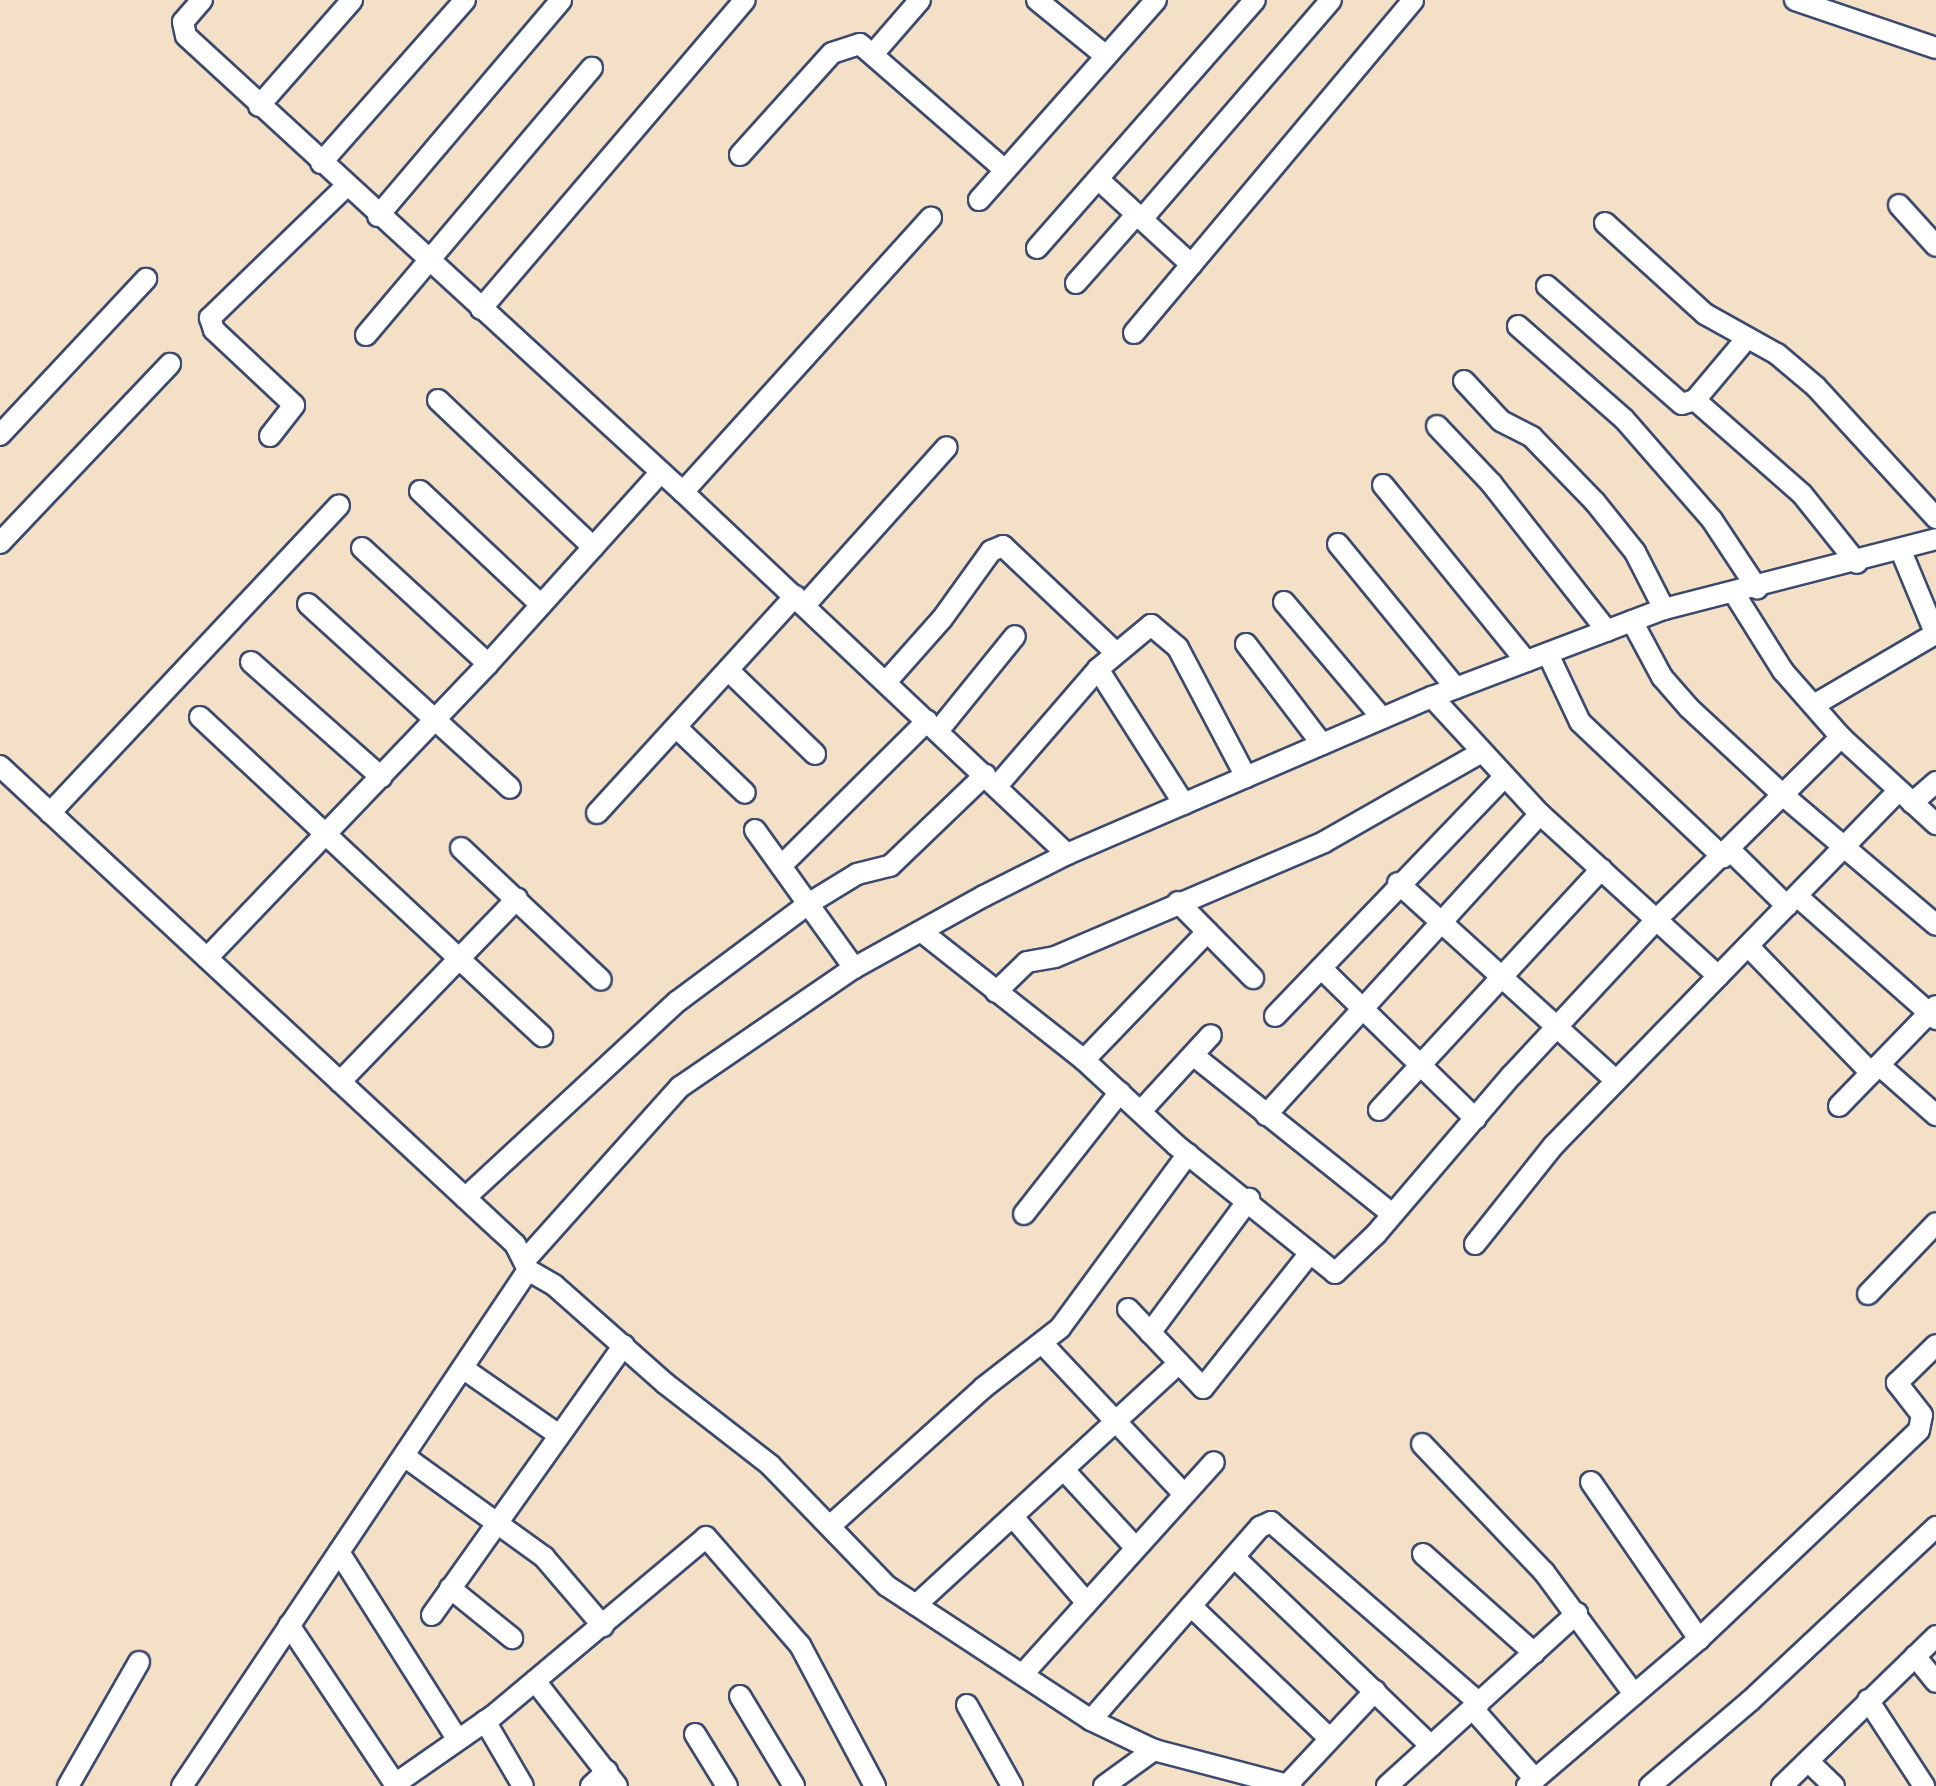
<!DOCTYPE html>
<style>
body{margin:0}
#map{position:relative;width:1936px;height:1786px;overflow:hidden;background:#f3e0c6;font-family:"Gochi Hand",sans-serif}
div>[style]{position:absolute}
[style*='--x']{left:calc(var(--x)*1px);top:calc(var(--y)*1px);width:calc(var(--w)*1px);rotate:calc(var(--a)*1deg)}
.roads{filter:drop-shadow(2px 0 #3b4a6e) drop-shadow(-2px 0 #3b4a6e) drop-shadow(0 2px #3b4a6e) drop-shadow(0 -2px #3b4a6e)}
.minor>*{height:20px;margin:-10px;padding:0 10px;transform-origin:10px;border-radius:10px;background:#fff}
span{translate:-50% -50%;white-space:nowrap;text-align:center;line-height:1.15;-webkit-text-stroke:6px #f6f6f2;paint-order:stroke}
</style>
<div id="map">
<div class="roads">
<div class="minor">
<div style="--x:202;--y:0;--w:29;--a:131"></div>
<div style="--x:183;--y:22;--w:14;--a:78"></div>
<div style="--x:186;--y:36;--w:674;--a:42.54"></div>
<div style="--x:683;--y:492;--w:528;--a:43.31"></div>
<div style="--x:1037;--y:0;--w:89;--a:39.1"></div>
<div style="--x:1795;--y:0;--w:149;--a:18.8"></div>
<div style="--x:874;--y:53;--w:70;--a:-49"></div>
<div style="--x:259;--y:106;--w:141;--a:-48.7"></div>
<div style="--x:740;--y:155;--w:137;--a:-48"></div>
<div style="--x:832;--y:53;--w:29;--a:-18"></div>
<div style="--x:860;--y:44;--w:192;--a:41"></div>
<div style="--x:321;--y:163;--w:217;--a:-48.5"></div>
<div style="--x:1098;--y:179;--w:127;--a:42.5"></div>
<div style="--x:979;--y:200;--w:267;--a:-48.5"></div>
<div style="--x:1899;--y:205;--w:55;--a:47.9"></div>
<div style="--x:378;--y:216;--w:283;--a:-49.7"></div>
<div style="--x:1142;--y:219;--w:289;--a:-49.2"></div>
<div style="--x:1605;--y:223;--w:135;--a:42.3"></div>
<div style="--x:1705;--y:314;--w:82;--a:29.1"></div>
<div style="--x:1777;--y:354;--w:51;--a:40.2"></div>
<div style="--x:1816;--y:387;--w:178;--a:47.5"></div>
<div style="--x:1037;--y:248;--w:330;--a:-48.7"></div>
<div style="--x:1076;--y:283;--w:91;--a:-48.6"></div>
<div style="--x:1547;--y:286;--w:179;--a:41.2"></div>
<div style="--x:1682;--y:404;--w:14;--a:-17"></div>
<div style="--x:1695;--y:400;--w:81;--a:-50"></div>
<div style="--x:481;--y:309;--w:406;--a:-49.5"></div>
<div style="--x:1518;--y:326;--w:141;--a:41.3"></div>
<div style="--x:1624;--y:419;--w:134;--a:48.9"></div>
<div style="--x:1712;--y:520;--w:82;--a:56.5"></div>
<div style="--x:1134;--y:333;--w:434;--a:-50"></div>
<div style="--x:366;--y:335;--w:350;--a:-49.8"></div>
<div style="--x:1464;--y:381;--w:54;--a:47.2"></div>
<div style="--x:1501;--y:421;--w:35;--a:27"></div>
<div style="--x:1532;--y:437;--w:91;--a:45.9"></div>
<div style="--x:1595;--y:502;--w:64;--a:51.3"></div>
<div style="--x:1635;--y:552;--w:64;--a:63"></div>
<div style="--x:438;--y:400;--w:214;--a:43.5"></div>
<div style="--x:1695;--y:400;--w:142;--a:41.3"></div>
<div style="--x:1802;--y:494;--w:88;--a:51.4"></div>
<div style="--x:1437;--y:426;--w:79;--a:46.5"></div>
<div style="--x:1491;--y:483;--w:188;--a:51.9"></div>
<div style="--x:0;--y:435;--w:214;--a:-46.9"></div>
<div style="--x:270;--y:436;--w:39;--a:-52"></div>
<div style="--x:294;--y:405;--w:110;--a:-136.8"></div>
<div style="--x:214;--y:330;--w:13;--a:-108"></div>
<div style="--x:210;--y:318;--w:190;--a:-44.1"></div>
<div style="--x:1383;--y:485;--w:227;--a:50.9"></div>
<div style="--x:420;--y:491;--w:166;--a:43.3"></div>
<div style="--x:683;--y:492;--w:370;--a:-47.9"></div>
<div style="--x:0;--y:543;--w:247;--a:-46.5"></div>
<div style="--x:1338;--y:544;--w:186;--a:50.7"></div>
<div style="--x:362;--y:548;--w:171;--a:42.6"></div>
<div style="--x:1901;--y:551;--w:91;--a:67.4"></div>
<div style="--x:1734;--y:593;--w:92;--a:57.9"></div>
<div style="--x:1783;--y:671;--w:88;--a:48.7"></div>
<div style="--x:1841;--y:737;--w:129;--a:42.5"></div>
<div style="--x:1284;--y:602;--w:152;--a:49.8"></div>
<div style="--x:308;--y:604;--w:273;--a:42.3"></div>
<div style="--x:805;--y:605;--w:212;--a:-48.1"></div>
<div style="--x:1632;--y:621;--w:64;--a:61.8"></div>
<div style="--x:1662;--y:677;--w:41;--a:48.9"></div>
<div style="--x:1689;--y:708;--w:129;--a:42.8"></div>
<div style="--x:1784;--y:796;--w:199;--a:40.3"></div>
<div style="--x:1246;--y:644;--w:126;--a:52.8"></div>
<div style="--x:1548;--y:654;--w:75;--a:64.8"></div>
<div style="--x:1580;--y:722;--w:197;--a:43.4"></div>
<div style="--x:251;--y:662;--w:174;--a:41.5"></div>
<div style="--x:1098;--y:669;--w:160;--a:57.5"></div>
<div style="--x:728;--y:670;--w:121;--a:44"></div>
<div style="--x:886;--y:682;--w:84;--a:-48.4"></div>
<div style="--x:942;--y:619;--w:84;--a:-54.2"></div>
<div style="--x:991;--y:551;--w:13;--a:-23"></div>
<div style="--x:1003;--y:546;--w:154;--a:43.4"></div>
<div style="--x:1432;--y:697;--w:159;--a:47.3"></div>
<div style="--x:1540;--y:814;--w:241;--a:42.3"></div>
<div style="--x:1814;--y:705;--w:140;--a:-30.4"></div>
<div style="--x:200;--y:717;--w:468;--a:43"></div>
<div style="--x:676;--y:727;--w:95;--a:43.7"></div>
<div style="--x:938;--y:731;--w:122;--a:-51"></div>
<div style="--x:0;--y:766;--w:703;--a:42.87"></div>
<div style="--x:515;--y:1244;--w:29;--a:63"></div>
<div style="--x:528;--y:1270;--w:621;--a:123.84"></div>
<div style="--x:997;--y:786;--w:155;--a:-49.2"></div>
<div style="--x:1098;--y:669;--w:69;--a:-39.7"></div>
<div style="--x:1151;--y:625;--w:35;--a:40"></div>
<div style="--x:1178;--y:648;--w:146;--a:62.2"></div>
<div style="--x:1912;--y:803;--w:32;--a:-41"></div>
<div style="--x:50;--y:813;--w:422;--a:-46.8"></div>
<div style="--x:597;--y:813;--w:294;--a:-47.6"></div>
<div style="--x:755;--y:830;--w:170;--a:54.3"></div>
<div style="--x:461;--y:848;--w:192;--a:43.3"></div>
<div style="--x:1730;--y:850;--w:80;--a:44.5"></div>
<div style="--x:781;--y:866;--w:206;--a:-44.8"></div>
<div style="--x:1398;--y:883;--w:293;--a:42.2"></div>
<div style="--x:1797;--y:896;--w:186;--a:41.5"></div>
<div style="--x:1178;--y:902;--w:107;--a:45.4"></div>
<div style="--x:922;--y:932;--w:206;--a:38.3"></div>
<div style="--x:1084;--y:1060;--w:125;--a:42.7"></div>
<div style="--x:1176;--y:1145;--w:204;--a:38.8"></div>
<div style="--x:1335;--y:1273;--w:57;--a:-43.6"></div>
<div style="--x:1376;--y:1234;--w:209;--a:-49.5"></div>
<div style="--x:1512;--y:1075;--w:213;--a:-47.1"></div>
<div style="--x:1657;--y:919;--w:259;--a:-44.7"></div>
<div style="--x:1748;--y:946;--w:177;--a:45.9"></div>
<div style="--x:207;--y:958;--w:407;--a:-46.3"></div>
<div style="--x:488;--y:664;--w:258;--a:-48"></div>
<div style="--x:1321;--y:968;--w:216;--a:44.3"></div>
<div style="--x:996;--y:992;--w:43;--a:-44.1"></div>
<div style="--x:1027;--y:962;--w:28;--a:-10"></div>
<div style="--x:1055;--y:957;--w:293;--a:-23.1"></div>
<div style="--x:1324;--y:842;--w:180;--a:-29.7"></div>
<div style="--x:1275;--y:1016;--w:331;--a:-46.2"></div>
<div style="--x:1193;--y:1055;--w:255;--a:38.6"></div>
<div style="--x:1084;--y:1060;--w:178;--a:-46.1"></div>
<div style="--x:1879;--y:1065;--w:76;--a:41.3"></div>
<div style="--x:340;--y:1082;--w:255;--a:-46"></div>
<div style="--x:1839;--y:1106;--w:139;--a:-45.9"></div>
<div style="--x:1379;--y:1110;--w:328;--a:-47.3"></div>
<div style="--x:1141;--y:1111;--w:103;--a:-47.4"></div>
<div style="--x:1266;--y:1115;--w:407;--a:-47.7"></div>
<div style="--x:465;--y:1198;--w:290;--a:-42.8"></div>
<div style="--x:678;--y:1001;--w:162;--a:-36.7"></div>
<div style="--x:808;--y:904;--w:57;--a:-31.5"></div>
<div style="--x:857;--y:874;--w:34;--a:-14"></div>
<div style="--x:890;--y:866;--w:132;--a:-43.8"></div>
<div style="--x:1024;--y:1214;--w:155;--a:-51.8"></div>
<div style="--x:1475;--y:1244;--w:125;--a:-51.5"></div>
<div style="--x:1553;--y:1146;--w:495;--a:-45.8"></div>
<div style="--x:526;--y:1259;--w:231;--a:-48.2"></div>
<div style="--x:680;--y:1087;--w:211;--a:-34.4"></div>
<div style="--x:854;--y:968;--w:149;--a:-29"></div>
<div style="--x:984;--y:896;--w:93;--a:-26.8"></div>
<div style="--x:1067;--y:854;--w:397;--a:-23.3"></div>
<div style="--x:1432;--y:697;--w:248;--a:-20.8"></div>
<div style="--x:1664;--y:609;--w:281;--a:-14.4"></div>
<div style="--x:528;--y:1270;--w:30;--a:30"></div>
<div style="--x:554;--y:1285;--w:149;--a:41.5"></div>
<div style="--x:666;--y:1384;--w:132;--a:37.9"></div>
<div style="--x:770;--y:1465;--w:168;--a:46"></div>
<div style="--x:887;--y:1586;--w:244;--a:33.3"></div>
<div style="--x:1091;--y:1720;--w:70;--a:25.5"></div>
<div style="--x:1154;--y:1750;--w:142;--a:14.7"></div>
<div style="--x:1868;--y:1294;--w:98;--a:-46.2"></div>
<div style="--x:1128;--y:1309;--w:109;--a:46.5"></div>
<div style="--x:1203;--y:1388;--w:172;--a:-51.6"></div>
<div style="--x:1150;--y:1333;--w:167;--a:-53.5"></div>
<div style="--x:1043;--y:1344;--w:206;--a:46.8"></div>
<div style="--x:464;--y:1369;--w:116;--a:34.8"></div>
<div style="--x:1422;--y:1444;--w:177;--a:46.4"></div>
<div style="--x:1544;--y:1572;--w:152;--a:53.6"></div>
<div style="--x:404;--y:1456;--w:173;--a:35.8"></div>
<div style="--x:544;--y:1557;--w:91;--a:49.5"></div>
<div style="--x:1064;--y:1470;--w:105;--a:47.3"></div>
<div style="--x:1591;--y:1482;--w:191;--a:55.5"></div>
<div style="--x:1013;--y:1517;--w:112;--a:49.3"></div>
<div style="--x:830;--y:1526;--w:206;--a:-42"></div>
<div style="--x:983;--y:1388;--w:98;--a:-37.9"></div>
<div style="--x:1060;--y:1328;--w:216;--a:-53.7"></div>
<div style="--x:339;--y:1552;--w:222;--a:57.7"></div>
<div style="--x:1423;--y:1554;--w:149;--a:41.7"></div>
<div style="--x:1234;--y:1557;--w:273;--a:43.8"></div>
<div style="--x:450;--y:1588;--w:80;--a:38.9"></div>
<div style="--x:916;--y:1605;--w:355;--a:-42.6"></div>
<div style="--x:1191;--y:1606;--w:191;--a:43.7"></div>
<div style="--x:432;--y:1615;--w:331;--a:-54.6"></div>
<div style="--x:289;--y:1625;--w:191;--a:56.3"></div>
<div style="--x:395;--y:1784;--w:119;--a:-34.8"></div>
<div style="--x:493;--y:1716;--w:278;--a:-40"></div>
<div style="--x:706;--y:1537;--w:143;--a:49"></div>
<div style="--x:800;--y:1645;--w:160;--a:62"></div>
<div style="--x:1915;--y:1656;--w:33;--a:51"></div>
<div style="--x:1023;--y:1674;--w:285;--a:-48"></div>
<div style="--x:535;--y:1681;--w:133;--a:52"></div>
<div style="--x:740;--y:1696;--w:105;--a:59"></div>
<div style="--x:1868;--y:1700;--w:103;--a:56.9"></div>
<div style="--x:967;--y:1705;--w:93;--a:60.9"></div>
<div style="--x:1473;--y:1709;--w:94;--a:48.5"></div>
<div style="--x:1091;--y:1720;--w:257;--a:-48.8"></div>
<div style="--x:1260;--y:1527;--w:12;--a:-24"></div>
<div style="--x:1271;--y:1522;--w:276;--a:41"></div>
<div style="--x:485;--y:1721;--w:75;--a:59.7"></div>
<div style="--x:695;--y:1734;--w:61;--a:58.4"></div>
<div style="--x:1808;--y:1761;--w:36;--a:44"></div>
<div style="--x:1287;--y:1785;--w:129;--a:-46.9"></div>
<div style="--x:68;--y:1786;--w:143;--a:-60.2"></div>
<div style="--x:591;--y:1786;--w:22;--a:-43"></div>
<div style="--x:1104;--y:1786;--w:62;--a:-35.8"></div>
<div style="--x:1387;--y:1786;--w:257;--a:-42.3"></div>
<div style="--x:1527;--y:1786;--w:226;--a:-40.5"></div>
<div style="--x:1699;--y:1639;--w:303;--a:-43.5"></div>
<div style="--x:1919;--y:1430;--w:15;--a:-79"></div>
<div style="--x:1922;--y:1415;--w:41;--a:-128"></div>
<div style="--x:1897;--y:1383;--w:54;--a:-44.3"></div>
<div style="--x:1650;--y:1786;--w:131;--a:-40.4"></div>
<div style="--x:1750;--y:1701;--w:255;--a:-43.1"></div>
<div style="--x:1782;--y:1786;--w:215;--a:-44.2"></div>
</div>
</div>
</div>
